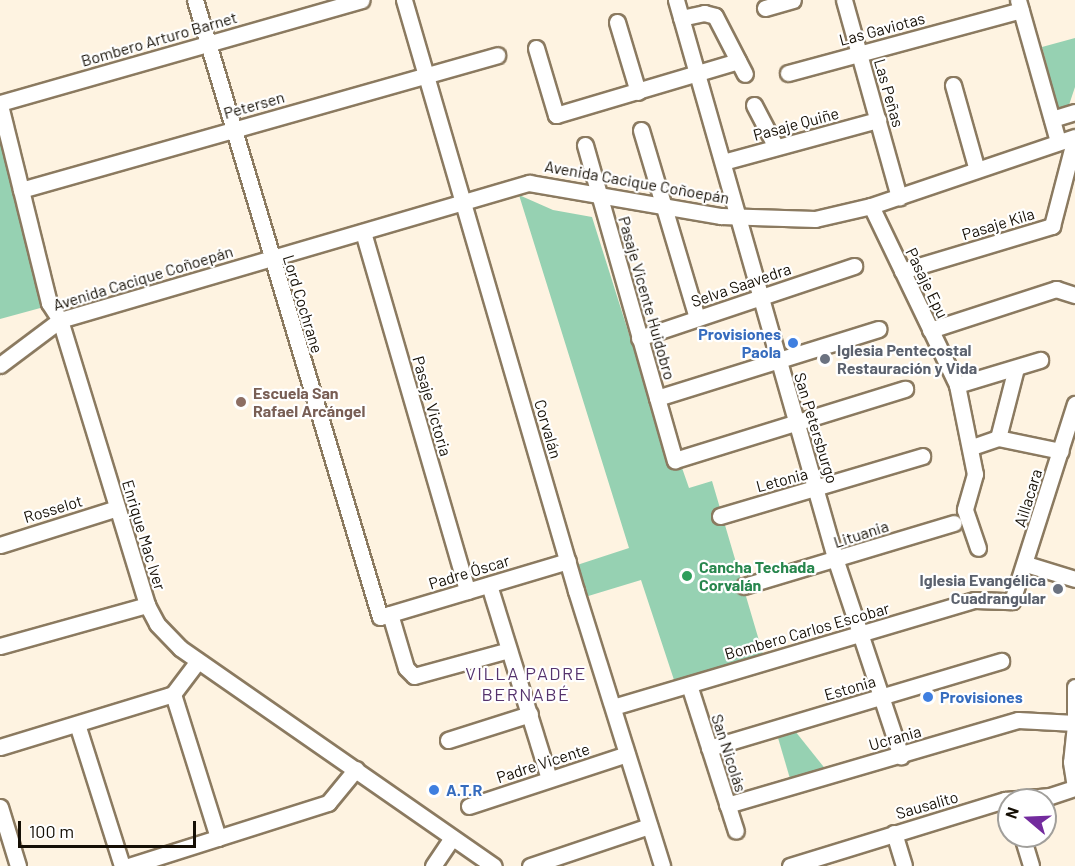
<!DOCTYPE html>
<meta charset="utf-8">
<style>
body{margin:0}
#map{position:relative;width:1075px;height:866px;overflow:hidden;background:#fef3e1;font-family:Barlow,sans-serif}
div>[style]{position:absolute}
[style*='--x']{left:calc(var(--x)*1px);top:calc(var(--y)*1px);width:calc(var(--w)*1px);rotate:calc(var(--a)*1deg)}
.green>*{inset:0;background:#96d1b2}
.roads{filter:drop-shadow(2px 0 #8b7a60) drop-shadow(-2px 0 #8b7a60) drop-shadow(0 2px #8b7a60) drop-shadow(0 -2px #8b7a60)}
.minor>*{height:15px;margin:-7.5px;padding:0 7.5px;transform-origin:7.5px;border-radius:7.5px;background:#fff}
.dots>*{width:16px;height:16px;translate:-50% -50%;box-sizing:border-box;border:3px solid #fff;border-radius:50%}
span{translate:-50% -50%;white-space:nowrap;text-align:center;line-height:1.15;-webkit-text-stroke:4.5px #fff;paint-order:stroke}
.street-label{font-size:16px;color:#150f05}
.shop-label{font-size:16px;color:#366cbe;font-weight:700}
.right{translate:-100% -50%;text-align:right}
.left{translate:0 -50%;text-align:left}
.worship-label{font-size:16px;color:#5b616d;font-weight:700}
.education-label{font-size:16px;color:#785e54;font-weight:700}
.leisure-label{font-size:16px;color:#27864d;font-weight:700}
.neighbourhood-label{font-size:18px;color:#55336d;letter-spacing:1.5px}
.north{position:absolute;left:997px;top:788px;width:60px;height:60px;box-sizing:border-box;background:#fff;border:2px solid #a19f9b;border-radius:50%;rotate:289deg;font-size:16px;font-weight:700;line-height:24px;text-align:center;color:#150f05}
.north::after{content:'';display:block;margin:auto;width:21px;height:27px;background:#732b9e;clip-path:polygon(50% 0,100% 100%,50% 72%,0 100%)}
.scale{position:absolute;left:18px;top:821px;width:178px;height:27px;box-sizing:border-box;border:3px solid #150f05;border-top:0;padding-left:8px;font-size:18px;line-height:21px;white-space:nowrap;color:#150f05;-webkit-text-stroke:4px #fff;paint-order:stroke}
</style>
<div id="map">
<div class="green">
<div style="clip-path:polygon(1075px 38px,1075px 87px,1069px 105px,1058px 108px,1042px 47px)"></div>
<div style="clip-path:polygon(0 141px,44px 307px,0 319px)"></div>
<div style="clip-path:polygon(519px 195px,553px 210px,592px 217px,671px 467px,681px 465px,689px 488px,712px 481px,763px 654px,675px 683px,641px 580px,585px 597px,577px 565px,629px 548px)"></div>
<div style="clip-path:polygon(791px 726px,827px 771px,791px 782px,776px 731px)"></div>
</div>
<div class="roads">
<div class="minor">
<div style="--x:195;--y:0;--w:644;--a:73.31"></div>
<div style="--x:380;--y:617;--w:196;--a:-16.6"></div>
<div style="--x:404;--y:0;--w:616;--a:73.77"></div>
<div style="--x:576;--y:591;--w:288;--a:72.6"></div>
<div style="--x:676;--y:0;--w:583;--a:74.08"></div>
<div style="--x:836;--y:561;--w:206;--a:71.6"></div>
<div style="--x:844;--y:0;--w:205;--a:74.4"></div>
<div style="--x:1018;--y:0;--w:147;--a:74.2"></div>
<div style="--x:765;--y:8;--w:29;--a:-16"></div>
<div style="--x:681;--y:18;--w:24;--a:-12"></div>
<div style="--x:704;--y:13;--w:11;--a:15"></div>
<div style="--x:715;--y:16;--w:65;--a:62.7"></div>
<div style="--x:617;--y:22;--w:73;--a:73.3"></div>
<div style="--x:536;--y:48;--w:70;--a:73.4"></div>
<div style="--x:556;--y:115;--w:190;--a:-16.5"></div>
<div style="--x:788;--y:73;--w:241;--a:-15.1"></div>
<div style="--x:953;--y:85;--w:85;--a:74.3"></div>
<div style="--x:0;--y:103;--w:376;--a:-15.9"></div>
<div style="--x:0;--y:105;--w:204;--a:76.1"></div>
<div style="--x:49;--y:303;--w:20;--a:57"></div>
<div style="--x:60;--y:320;--w:298;--a:73"></div>
<div style="--x:147;--y:605;--w:21;--a:62"></div>
<div style="--x:157;--y:624;--w:33;--a:46"></div>
<div style="--x:180;--y:648;--w:382;--a:34.8"></div>
<div style="--x:754;--y:105;--w:47;--a:62.4"></div>
<div style="--x:1052;--y:119;--w:24;--a:-17"></div>
<div style="--x:641;--y:130;--w:196;--a:73.4"></div>
<div style="--x:585;--y:145;--w:328;--a:74.1"></div>
<div style="--x:675;--y:460;--w:241;--a:-17.2"></div>
<div style="--x:723;--y:162;--w:161;--a:-15.2"></div>
<div style="--x:21;--y:190;--w:495;--a:-15.8"></div>
<div style="--x:871;--y:206;--w:199;--a:64.3"></div>
<div style="--x:957;--y:385;--w:91;--a:78.6"></div>
<div style="--x:975;--y:474;--w:37;--a:106"></div>
<div style="--x:965;--y:510;--w:40;--a:71.1"></div>
<div style="--x:363;--y:232;--w:374;--a:73.8"></div>
<div style="--x:902;--y:271;--w:157;--a:-16.7"></div>
<div style="--x:1052;--y:226;--w:91;--a:-75.4"></div>
<div style="--x:930;--y:330;--w:133;--a:-18"></div>
<div style="--x:1056;--y:289;--w:20;--a:18"></div>
<div style="--x:639;--y:338;--w:227;--a:-18.5"></div>
<div style="--x:0;--y:365;--w:75;--a:-36.9"></div>
<div style="--x:60;--y:320;--w:489;--a:-16.3"></div>
<div style="--x:529;--y:183;--w:195;--a:9.8"></div>
<div style="--x:721;--y:216;--w:94;--a:1.8"></div>
<div style="--x:815;--y:219;--w:57;--a:-13.1"></div>
<div style="--x:871;--y:206;--w:215;--a:-18.7"></div>
<div style="--x:957;--y:385;--w:87;--a:-16.8"></div>
<div style="--x:657;--y:398;--w:232;--a:-17.3"></div>
<div style="--x:998;--y:438;--w:72;--a:-75.6"></div>
<div style="--x:972;--y:447;--w:28;--a:-19"></div>
<div style="--x:998;--y:438;--w:64;--a:11.7"></div>
<div style="--x:720;--y:516;--w:211;--a:-16.5"></div>
<div style="--x:0;--y:545;--w:123;--a:-17.5"></div>
<div style="--x:1026;--y:564;--w:51;--a:17"></div>
<div style="--x:489;--y:585;--w:203;--a:72.8"></div>
<div style="--x:744;--y:586;--w:219;--a:-16.7"></div>
<div style="--x:390;--y:614;--w:56;--a:73.5"></div>
<div style="--x:406;--y:668;--w:11;--a:45"></div>
<div style="--x:414;--y:676;--w:98;--a:-15.3"></div>
<div style="--x:0;--y:646;--w:153;--a:-15.6"></div>
<div style="--x:689;--y:685;--w:153;--a:72.2"></div>
<div style="--x:1075;--y:687;--w:28;--a:90"></div>
<div style="--x:173;--y:694;--w:151;--a:72.6"></div>
<div style="--x:613;--y:707;--w:377;--a:-16.5"></div>
<div style="--x:975;--y:600;--w:37;--a:2"></div>
<div style="--x:1012;--y:601;--w:207;--a:-72.3"></div>
<div style="--x:77;--y:724;--w:149;--a:72.4"></div>
<div style="--x:1075;--y:725;--w:37;--a:96"></div>
<div style="--x:1071;--y:762;--w:25;--a:81"></div>
<div style="--x:448;--y:740;--w:86;--a:-17.6"></div>
<div style="--x:0;--y:747;--w:181;--a:-17"></div>
<div style="--x:173;--y:694;--w:41;--a:-52.9"></div>
<div style="--x:709;--y:748;--w:305;--a:-16.6"></div>
<div style="--x:727;--y:805;--w:303;--a:-16.3"></div>
<div style="--x:1018;--y:720;--w:57;--a:3"></div>
<div style="--x:469;--y:806;--w:166;--a:-18.2"></div>
<div style="--x:0;--y:807;--w:62;--a:73"></div>
<div style="--x:894;--y:833;--w:34;--a:73"></div>
<div style="--x:1022;--y:836;--w:31;--a:73"></div>
<div style="--x:129;--y:866;--w:209;--a:-17.6"></div>
<div style="--x:328;--y:803;--w:44;--a:-50.5"></div>
<div style="--x:433;--y:866;--w:34;--a:-56"></div>
<div style="--x:530;--y:866;--w:126;--a:-18.6"></div>
<div style="--x:790;--y:866;--w:225;--a:-17.1"></div>
<div style="--x:1005;--y:800;--w:45;--a:-5.1"></div>
<div style="--x:1050;--y:796;--w:26;--a:-18"></div>
</div>
</div>
<div class="dots">
<div style="left:793px;top:343px;background:#3f7fe0"></div>
<div style="left:825px;top:359px;background:#6b7280"></div>
<div style="left:241px;top:402px;background:#8d6e63"></div>
<div style="left:687px;top:576px;background:#2e9e5b"></div>
<div style="left:1058px;top:589px;background:#6b7280"></div>
<div style="left:928px;top:697px;background:#3f7fe0"></div>
<div style="left:434px;top:790px;background:#3f7fe0"></div>
</div>
<div class="street-label">
<span style="left:882px;top:29px;rotate:-15deg">Las Gaviotas</span>
<span style="left:159px;top:39px;rotate:-16deg">Bombero Arturo Barnet</span>
<span style="left:889px;top:93px;rotate:74deg">Las Peñas</span>
<span style="left:254px;top:105px;rotate:-16deg">Petersen</span>
<span style="left:796px;top:124px;rotate:-15deg">Pasaje Quiñe</span>
<span style="left:637px;top:182px;rotate:10deg">Avenida Cacique Coñoepán</span>
<span style="left:998px;top:224px;rotate:-17deg">Pasaje Kila</span>
<span style="left:143px;top:278px;rotate:-17deg">Avenida Cacique Coñoepán</span>
<span style="left:927px;top:283px;rotate:64deg">Pasaje Epu</span>
<span style="left:741px;top:285px;rotate:-19deg">Selva Saavedra</span>
<span style="left:647px;top:298px;rotate:74deg">Pasaje Vicente Huidobro</span>
<span style="left:303px;top:304px;rotate:73deg">Lord Cochrane</span>
<span style="left:432px;top:406px;rotate:74deg">Pasaje Victoria</span>
<span style="left:816px;top:428px;rotate:73deg">San Petersburgo</span>
<span style="left:548px;top:429px;rotate:74deg">Corvalán</span>
<span style="left:782px;top:480px;rotate:-15deg">Letonia</span>
<span style="left:1028px;top:498px;rotate:-73deg">Aillacara</span>
<span style="left:53px;top:509px;rotate:-17deg">Rosselot</span>
<span style="left:861px;top:534px;rotate:-18deg">Lituania</span>
<span style="left:144px;top:535px;rotate:73deg">Enrique Mac Iver</span>
<span style="left:469px;top:572px;rotate:-17deg">Padre Óscar</span>
<span style="left:807px;top:631px;rotate:-16deg">Bombero Carlos Escobar</span>
<span style="left:850px;top:688px;rotate:-16deg">Estonia</span>
<span style="left:895px;top:738px;rotate:-16deg">Ucrania</span>
<span style="left:729px;top:753px;rotate:72deg">San Nicolás</span>
<span style="left:543px;top:763px;rotate:-18deg">Padre Vicente</span>
<span style="left:927px;top:805px;rotate:-16deg">Sausalito</span>
</div>
<div class="shop-label">
<span class="right" style="left:781px;top:343px">Provisiones<br>Paola</span>
<span class="left" style="left:940px;top:697px">Provisiones</span>
<span class="left" style="left:446px;top:790px">A.T.R</span>
</div>
<div class="worship-label">
<span class="left" style="left:837px;top:359px">Iglesia Pentecostal<br>Restauración y Vida</span>
<span class="right" style="left:1046px;top:589px">Iglesia Evangélica<br>Cuadrangular</span>
</div>
<div class="education-label">
<span class="left" style="left:253px;top:402px">Escuela San<br>Rafael Arcángel</span>
</div>
<div class="leisure-label">
<span class="left" style="left:699px;top:576px">Cancha Techada<br>Corvalán</span>
</div>
<div class="neighbourhood-label">
<span style="left:526px;top:684px">VILLA PADRE<br>BERNABÉ</span>
</div>
<div class="north">N</div>
<div class="scale">100 m</div>
</div>
